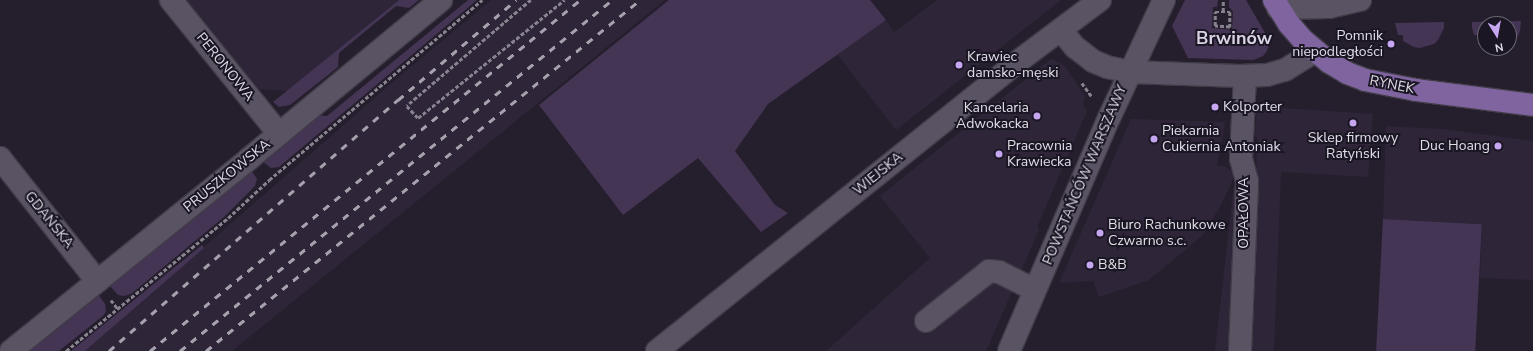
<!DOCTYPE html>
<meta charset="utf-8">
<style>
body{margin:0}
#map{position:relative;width:1533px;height:351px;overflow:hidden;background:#251f2d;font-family:"Nunito Sans",sans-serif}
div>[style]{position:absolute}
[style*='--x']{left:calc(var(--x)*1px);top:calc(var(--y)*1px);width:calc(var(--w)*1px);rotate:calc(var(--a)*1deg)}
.built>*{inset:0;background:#2e2539}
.green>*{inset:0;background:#443555;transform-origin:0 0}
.path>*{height:2.5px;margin-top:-1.25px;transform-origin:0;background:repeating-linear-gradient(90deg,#87828e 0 4px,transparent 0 6px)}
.roads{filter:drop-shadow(1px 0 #413c47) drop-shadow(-1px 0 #413c47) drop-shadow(0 1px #413c47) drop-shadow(0 -1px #413c47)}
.minor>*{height:22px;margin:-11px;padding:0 11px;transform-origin:11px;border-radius:11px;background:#595363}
.major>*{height:22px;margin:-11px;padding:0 11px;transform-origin:11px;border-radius:11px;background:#7f64a0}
.rail>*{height:3px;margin-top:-1.5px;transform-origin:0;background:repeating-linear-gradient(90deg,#a6a1ac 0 7px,transparent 0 14px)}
.dots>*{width:11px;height:11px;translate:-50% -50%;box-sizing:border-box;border:2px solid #1b1623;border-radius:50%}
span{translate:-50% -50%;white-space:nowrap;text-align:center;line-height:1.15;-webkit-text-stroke:4px #1b1623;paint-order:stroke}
.poi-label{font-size:14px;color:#e1dde7}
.right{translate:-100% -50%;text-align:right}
.left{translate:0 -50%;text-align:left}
.street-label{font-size:14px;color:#e1dde7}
.district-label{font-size:18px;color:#d9d2e4;font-weight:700}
.north{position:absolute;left:1477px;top:16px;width:40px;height:40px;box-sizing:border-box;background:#1b1623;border:1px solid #6a6671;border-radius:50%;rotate:169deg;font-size:11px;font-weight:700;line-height:16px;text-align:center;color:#e1dde7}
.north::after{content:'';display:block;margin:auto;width:14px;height:18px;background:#c6a6f0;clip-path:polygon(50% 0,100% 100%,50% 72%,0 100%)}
</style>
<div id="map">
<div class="built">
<div style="clip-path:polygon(187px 0,399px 0,287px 91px,259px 89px)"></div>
<div style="clip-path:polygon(491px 0,665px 0,232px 351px,85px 351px,394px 81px)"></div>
<div style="clip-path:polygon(937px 0,1061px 0,896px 130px,837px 54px,886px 20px,894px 32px)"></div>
<div style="clip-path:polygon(1051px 59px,1064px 65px,1085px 96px,1083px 106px,1087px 111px,1037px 227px,1039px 230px,986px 351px,826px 351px,930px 258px,880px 196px)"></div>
<div style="clip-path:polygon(1257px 106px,1373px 114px,1368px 177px,1281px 172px,1274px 351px,1215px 351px,1235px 175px,1221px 205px,1203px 235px,1149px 280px,1099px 297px,1093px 281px,1059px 283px,1131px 119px,1225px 122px,1217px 166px,1224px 166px,1236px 173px,1256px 170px,1258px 138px,1255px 137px)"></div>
<div style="clip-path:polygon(1386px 126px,1442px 129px,1533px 141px,1533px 280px,1480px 278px,1482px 224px,1383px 219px)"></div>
</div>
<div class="green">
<div style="clip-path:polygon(399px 0,419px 0,409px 8px,396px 6px,339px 53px,338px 67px,290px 105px,279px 107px,273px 102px)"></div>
<div style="clip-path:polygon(468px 0,477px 0,279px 167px,271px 168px,262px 161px,314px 115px,327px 116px)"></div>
<div style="clip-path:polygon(669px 0,870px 0,886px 20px,768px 104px,735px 151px,775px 205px,788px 213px,761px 232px,698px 158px,623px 215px,539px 105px)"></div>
<div style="clip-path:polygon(1185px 0,1218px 0,1217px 7px,1213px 7px,1212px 28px,1232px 30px,1233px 12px,1229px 7px,1229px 0,1246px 0,1268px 38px,1269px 44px,1267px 51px,1263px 56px,1253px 60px,1188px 58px,1172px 26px)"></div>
<div style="clip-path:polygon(1521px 21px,1520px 31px,1517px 38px,1509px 45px,1509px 24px,1485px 24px,1485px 46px,1479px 42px,1479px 35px,1474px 35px,1472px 28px,1472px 22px)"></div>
<div style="clip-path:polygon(1444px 22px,1444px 28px,1438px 40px,1434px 44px,1420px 48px,1414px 47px,1403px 41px,1403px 35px,1398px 35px,1395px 23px)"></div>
<div style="clip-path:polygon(251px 170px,257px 179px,255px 186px,224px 217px,131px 294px,124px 296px,118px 295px,109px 285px)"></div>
<div style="left:1383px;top:219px;width:99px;height:132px;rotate:3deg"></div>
<div style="clip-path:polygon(202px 245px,204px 248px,85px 351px,71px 351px)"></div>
<div style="clip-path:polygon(98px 294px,105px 304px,106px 311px,104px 315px,59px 351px,27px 351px)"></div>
</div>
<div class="path">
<div style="--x:531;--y:0;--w:163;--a:139.5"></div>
<div style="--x:407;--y:106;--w:16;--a:47"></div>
<div style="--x:418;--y:118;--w:188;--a:-38.9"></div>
<div style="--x:1215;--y:12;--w:15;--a:0"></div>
<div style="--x:1230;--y:12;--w:15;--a:90"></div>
<div style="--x:1230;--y:27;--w:15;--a:-176"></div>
<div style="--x:1215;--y:26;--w:14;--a:-90"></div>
<div style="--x:1223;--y:12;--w:12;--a:-90"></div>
<div style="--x:1082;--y:83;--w:17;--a:54"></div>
<div style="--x:111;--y:300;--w:11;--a:52"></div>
<div style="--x:66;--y:351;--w:210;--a:-39.4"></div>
<div style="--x:228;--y:218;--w:56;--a:-42.8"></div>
<div style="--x:269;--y:180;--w:279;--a:-40.2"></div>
</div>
<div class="roads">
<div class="minor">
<div style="--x:171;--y:0;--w:172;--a:51.1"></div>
<div style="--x:1278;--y:8;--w:51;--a:-1.1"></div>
<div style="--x:1329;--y:7;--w:32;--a:-13"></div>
<div style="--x:1061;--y:30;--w:22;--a:51"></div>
<div style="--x:1075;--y:47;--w:23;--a:38"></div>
<div style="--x:1093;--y:61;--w:15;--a:23"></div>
<div style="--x:1107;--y:67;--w:24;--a:12"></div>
<div style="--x:1130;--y:72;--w:109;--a:2.1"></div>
<div style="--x:1239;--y:76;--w:28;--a:-2"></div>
<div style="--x:1267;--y:75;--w:19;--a:-16"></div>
<div style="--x:1285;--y:70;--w:36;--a:-32"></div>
<div style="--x:0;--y:158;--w:157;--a:51.7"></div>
<div style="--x:926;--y:321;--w:80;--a:-38.4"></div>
<div style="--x:989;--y:271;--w:10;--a:6"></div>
<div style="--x:999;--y:272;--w:40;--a:26.6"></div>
<div style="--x:11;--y:351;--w:307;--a:-38.9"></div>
<div style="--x:250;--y:158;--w:248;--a:-39.6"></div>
<div style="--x:657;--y:351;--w:465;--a:-38.7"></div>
<div style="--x:1020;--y:60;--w:100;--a:-36.9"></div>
<div style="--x:1009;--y:351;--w:254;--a:-66.8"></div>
<div style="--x:1109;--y:118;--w:130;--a:-65"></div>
<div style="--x:1240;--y:351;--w:170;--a:-87.6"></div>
<div style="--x:1247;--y:181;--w:24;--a:-105"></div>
<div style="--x:1241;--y:158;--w:82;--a:-87.2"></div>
</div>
<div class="major">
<div style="--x:1274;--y:0;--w:28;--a:58"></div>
<div style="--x:1289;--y:24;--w:23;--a:49"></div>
<div style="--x:1304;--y:41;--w:33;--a:40"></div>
<div style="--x:1329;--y:62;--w:21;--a:31"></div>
<div style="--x:1347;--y:73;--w:19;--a:21"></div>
<div style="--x:1365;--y:80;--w:52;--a:11.1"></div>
<div style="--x:1416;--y:90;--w:118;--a:7.3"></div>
</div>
</div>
<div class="rail">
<div style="--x:109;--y:351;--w:383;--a:-41"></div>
<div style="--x:398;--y:100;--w:155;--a:-40.3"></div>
<div style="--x:150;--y:351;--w:555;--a:-39.22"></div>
<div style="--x:180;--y:351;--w:557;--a:-39.09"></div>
<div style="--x:206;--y:351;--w:558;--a:-38.96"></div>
</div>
<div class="dots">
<div style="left:1391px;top:44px;background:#c6a6f0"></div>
<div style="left:959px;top:65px;background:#c6a6f0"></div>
<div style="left:1215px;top:107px;background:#c6a6f0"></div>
<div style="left:1037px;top:116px;background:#c6a6f0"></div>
<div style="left:1353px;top:123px;background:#c6a6f0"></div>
<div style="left:1154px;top:139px;background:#c6a6f0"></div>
<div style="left:1498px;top:146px;background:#c6a6f0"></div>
<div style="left:999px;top:154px;background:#c6a6f0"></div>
<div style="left:1100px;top:233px;background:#c6a6f0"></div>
<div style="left:1090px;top:265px;background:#c6a6f0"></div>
</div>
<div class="poi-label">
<span class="right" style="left:1383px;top:44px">Pomnik<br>niepodległości</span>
<span class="left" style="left:967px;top:65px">Krawiec<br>damsko-męski</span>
<span class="left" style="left:1223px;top:107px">Kolporter</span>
<span class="right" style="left:1029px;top:116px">Kancelaria<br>Adwokacka</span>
<span class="left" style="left:1162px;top:139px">Piekarnia<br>Cukiernia Antoniak</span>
<span style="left:1353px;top:146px">Sklep firmowy<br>Ratyński</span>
<span class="left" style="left:1007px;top:154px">Pracownia<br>Krawiecka</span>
<span class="right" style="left:1490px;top:146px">Duc Hoang</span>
<span class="left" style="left:1108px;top:233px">Biuro Rachunkowe<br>Czwarno s.c.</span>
<span class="left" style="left:1098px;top:265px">B&amp;B</span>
</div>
<div class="street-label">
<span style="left:225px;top:67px;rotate:51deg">PERONOWA</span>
<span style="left:1392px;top:85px;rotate:11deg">RYNEK</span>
<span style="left:878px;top:174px;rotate:-39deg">WIEJSKA</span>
<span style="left:1085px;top:175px;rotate:-67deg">POWSTAŃCÓW WARSZAWY</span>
<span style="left:227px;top:176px;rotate:-39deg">PRUSZKOWSKA</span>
<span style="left:1244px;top:213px;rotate:-90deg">OPAŁOWA</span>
<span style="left:49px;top:220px;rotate:51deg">GDAŃSKA</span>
</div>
<div class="district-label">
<span style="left:1234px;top:38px">Brwinów</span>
</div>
<div class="north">N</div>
</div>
